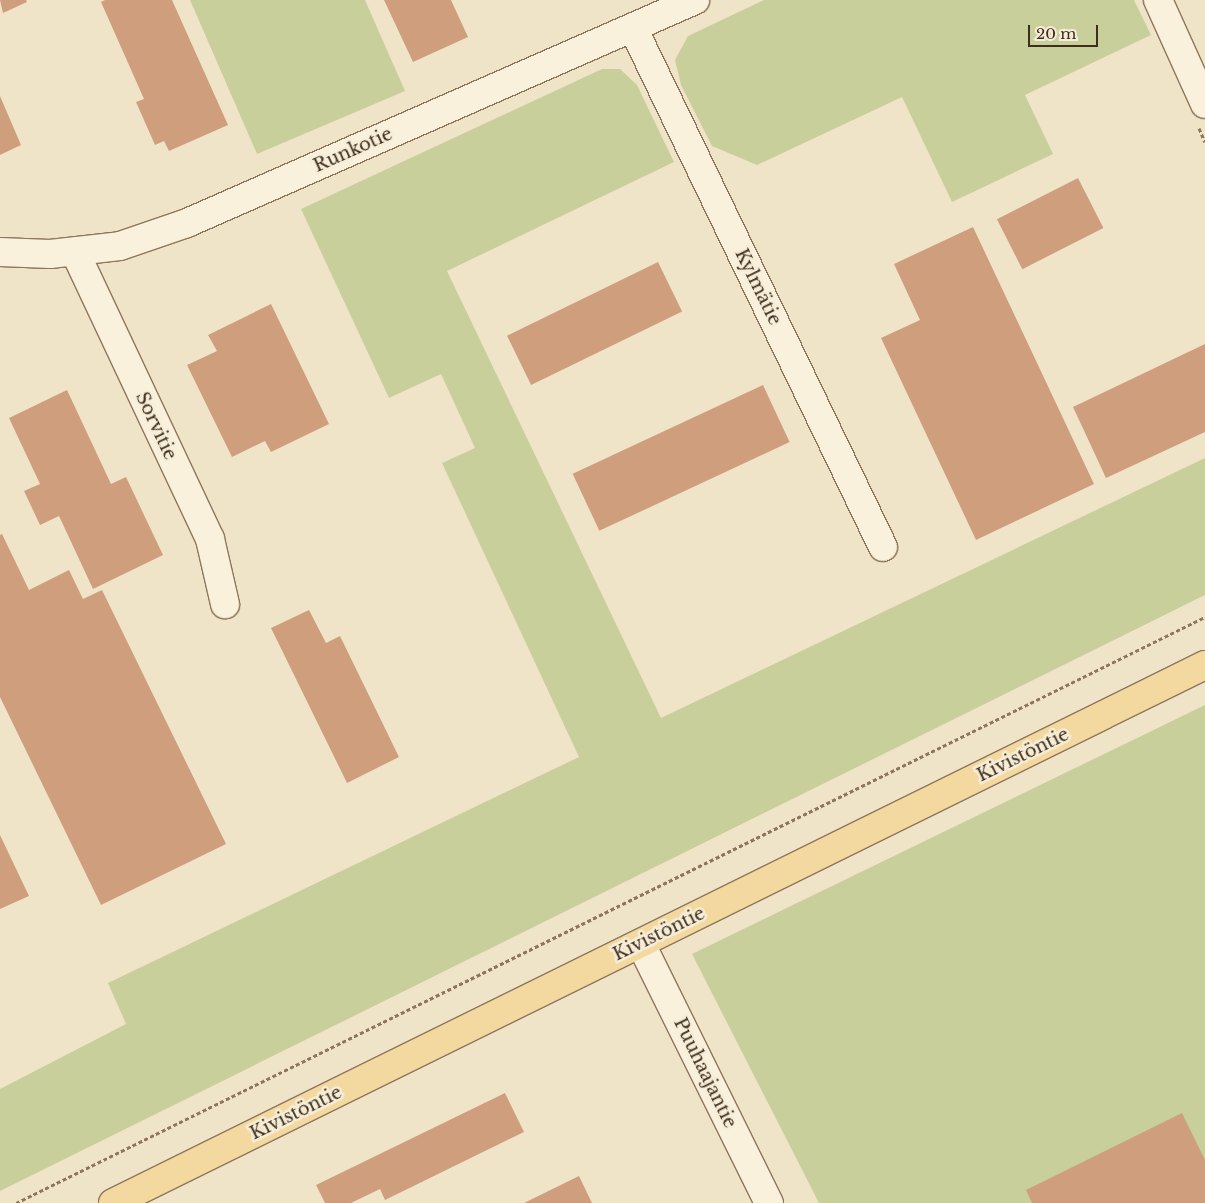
<!DOCTYPE html>
<meta charset="utf-8">
<style>
body{margin:0}
#map{position:relative;width:1205px;height:1203px;overflow:hidden;background:#f0e4c8;font-family:"Libre Baskerville",serif}
div>[style]{position:absolute}
[style*='--x']{left:calc(var(--x)*1px);top:calc(var(--y)*1px);width:calc(var(--w)*1px);rotate:calc(var(--a)*1deg)}
.green>*{inset:0;background:#c9cf9b}
.building>*{inset:0;background:#cf9f7d;transform-origin:0 0}
.path>*{height:3px;margin-top:-1.5px;transform-origin:0;background:repeating-linear-gradient(90deg,#8d765c 0 4px,transparent 0 6.5px)}
.roads{filter:drop-shadow(1px 0 #8d765c) drop-shadow(-1px 0 #8d765c) drop-shadow(0 1px #8d765c) drop-shadow(0 -1px #8d765c)}
.minor>*{height:28px;margin:-14px;padding:0 14px;transform-origin:14px;border-radius:14px;background:#faf1dc}
.major>*{height:28px;margin:-14px;padding:0 14px;transform-origin:14px;border-radius:14px;background:#f3d9a0}
span{translate:-50% -50%;white-space:nowrap;text-align:center;line-height:1.15;-webkit-text-stroke:5px #f7eed8;paint-order:stroke}
.street-label{font-size:18px;color:#3d2e20}
.scale{position:absolute;left:1028px;top:25px;width:70px;height:22px;box-sizing:border-box;border:2px solid #3d2e20;border-top:0;padding-left:6px;font-size:15px;line-height:18px;white-space:nowrap;color:#3d2e20;-webkit-text-stroke:4px #f7eed8;paint-order:stroke}
</style>
<div id="map">
<div class="green">
<div style="clip-path:polygon(190px 0,365px 0,405px 91px,257px 154px)"></div>
<div style="clip-path:polygon(764px 0,1134px 0,1151px 35px,1025px 95px,1053px 154px,952px 202px,902px 97px,757px 165px,712px 146px,681px 85px,675px 60px,688px 36px)"></div>
<div style="clip-path:polygon(602px 69px,620px 69px,637px 85px,674px 162px,447px 271px,661px 718px,1205px 458px,1205px 595px,0 1191px,0 1089px,126px 1024px,108px 983px,579px 757px,442px 463px,475px 448px,441px 374px,389px 398px,301px 209px)"></div>
<div style="clip-path:polygon(1205px 705px,1205px 1203px,819px 1203px,692px 954px)"></div>
</div>
<div class="building">
<div style="clip-path:polygon(0 0,26px 0,27px 2px,3px 13px)"></div>
<div style="clip-path:polygon(105px 0,172px 0,228px 125px,169px 151px,164px 141px,155px 145px,136px 102px,144px 99px,101px 2px)"></div>
<div style="clip-path:polygon(384px 0,451px 0,468px 37px,413px 62px)"></div>
<div style="clip-path:polygon(0 96px,21px 145px,0 155px)"></div>
<div style="left:1078px;top:178px;width:56px;height:91px;rotate:63deg"></div>
<div style="clip-path:polygon(973px 227px,1094px 484px,976px 540px,881px 338px,920px 320px,894px 264px)"></div>
<div style="left:658px;top:262px;width:55px;height:168px;rotate:64deg"></div>
<div style="clip-path:polygon(271px 304px,329px 424px,271px 452px,265px 441px,232px 457px,187px 365px,217px 351px,208px 335px)"></div>
<div style="clip-path:polygon(1205px 344px,1205px 432px,1106px 478px,1073px 407px)"></div>
<div style="left:763px;top:385px;width:63px;height:210px;rotate:65deg"></div>
<div style="clip-path:polygon(67px 390px,111px 484px,126px 477px,163px 555px,93px 589px,59px 516px,40px 525px,24px 491px,40px 484px,9px 418px)"></div>
<div style="clip-path:polygon(2px 534px,29px 590px,69px 570px,83px 599px,102px 590px,226px 844px,101px 905px,0 697px,0 535px)"></div>
<div style="clip-path:polygon(309px 610px,326px 643px,340px 636px,399px 757px,347px 783px,271px 628px)"></div>
<div style="clip-path:polygon(0 835px,29px 896px,0 909px)"></div>
<div style="clip-path:polygon(505px 1093px,524px 1132px,385px 1200px,380px 1189px,351px 1203px,325px 1203px,316px 1185px)"></div>
<div style="clip-path:polygon(1182px 1113px,1205px 1160px,1205px 1203px,1032px 1203px,1026px 1190px)"></div>
<div style="clip-path:polygon(579px 1176px,592px 1203px,524px 1203px)"></div>
</div>
<div class="path">
<div style="--x:1199;--y:128;--w:15;--a:67"></div>
<div style="--x:16;--y:1203;--w:1326;--a:-26.24"></div>
</div>
<div class="roads">
<div class="minor">
<div style="--x:1158;--y:0;--w:114;--a:65.7"></div>
<div style="--x:633;--y:28;--w:576;--a:64.28"></div>
<div style="--x:0;--y:252;--w:50;--a:2.3"></div>
<div style="--x:50;--y:254;--w:70;--a:-6.5"></div>
<div style="--x:120;--y:246;--w:71;--a:-18.9"></div>
<div style="--x:187;--y:223;--w:555;--a:-23.7"></div>
<div style="--x:75;--y:252;--w:317;--a:64.8"></div>
<div style="--x:210;--y:539;--w:67;--a:77"></div>
<div style="--x:641;--y:944;--w:289;--a:63.7"></div>
</div>
<div class="major">
<div style="--x:113;--y:1203;--w:1217;--a:-26.23"></div>
</div>
</div>
<div class="street-label">
<span style="left:353px;top:150px;rotate:-24deg">Runkotie</span>
<span style="left:758px;top:287px;rotate:64deg">Kylmätie</span>
<span style="left:156px;top:426px;rotate:65deg">Sorvitie</span>
<span style="left:1023px;top:755px;rotate:-26deg">Kivistöntie</span>
<span style="left:659px;top:934px;rotate:-26deg">Kivistöntie</span>
<span style="left:705px;top:1073px;rotate:64deg">Puuhaajantie</span>
<span style="left:296px;top:1113px;rotate:-26deg">Kivistöntie</span>
</div>
<div class="scale">20 m</div>
</div>
